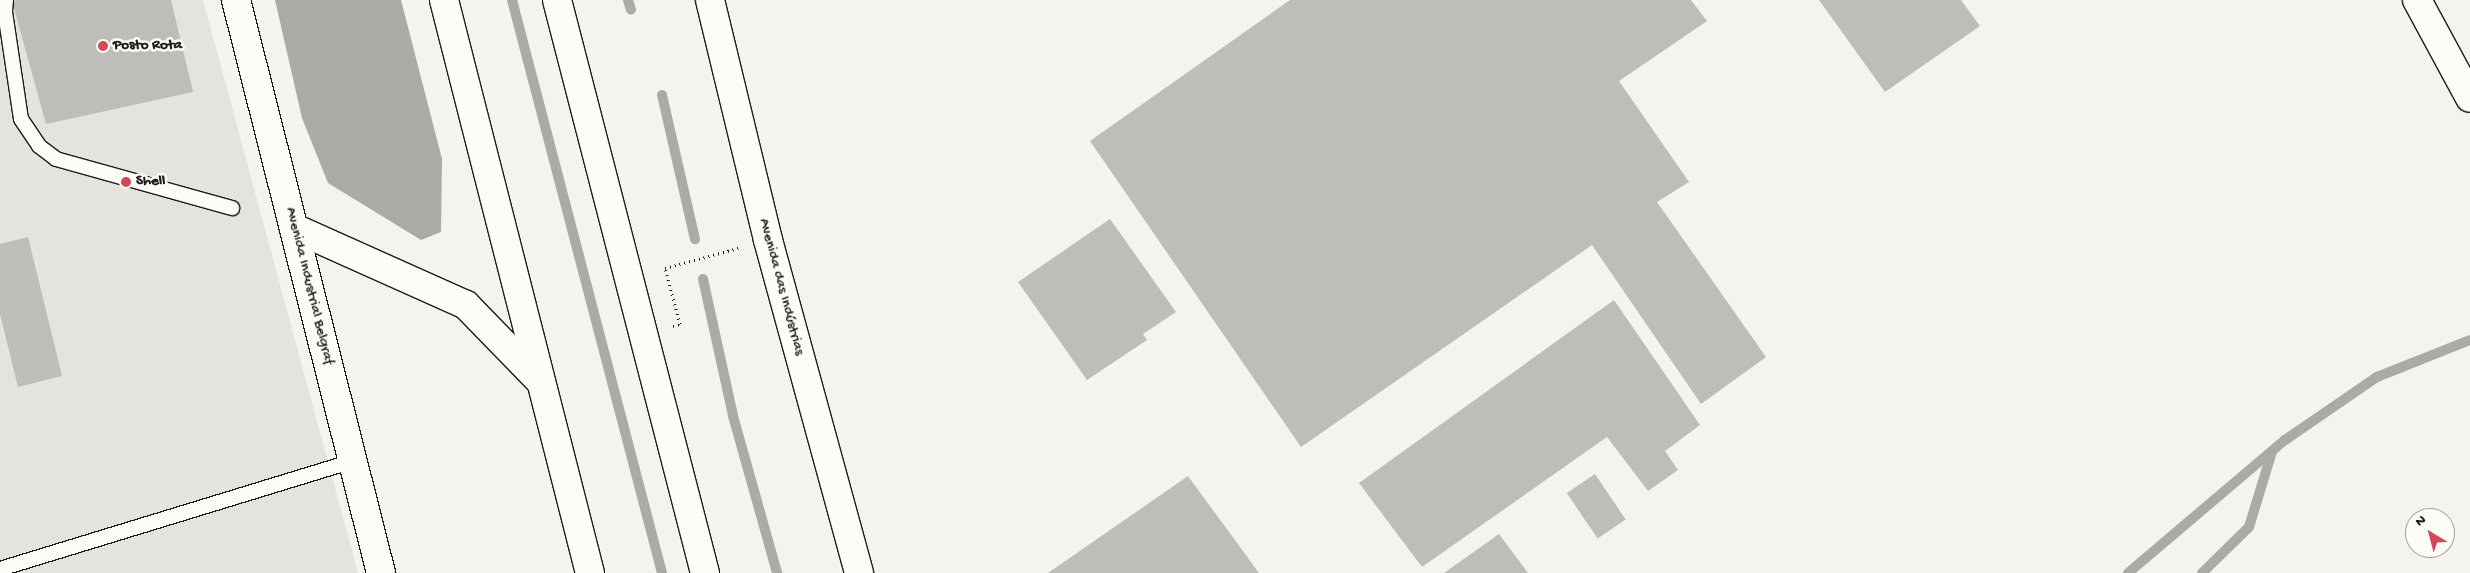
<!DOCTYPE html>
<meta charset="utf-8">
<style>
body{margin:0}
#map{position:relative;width:2470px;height:573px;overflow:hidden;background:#f4f3ee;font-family:"Gochi Hand",sans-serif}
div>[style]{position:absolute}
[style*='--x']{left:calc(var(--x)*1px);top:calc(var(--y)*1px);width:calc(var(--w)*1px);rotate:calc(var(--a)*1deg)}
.built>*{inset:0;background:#e4e3de}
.water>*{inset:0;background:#abaaa6}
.stream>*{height:10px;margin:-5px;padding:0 5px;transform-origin:5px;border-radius:5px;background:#abaaa6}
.building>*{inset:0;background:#bebdba;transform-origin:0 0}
.path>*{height:3px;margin-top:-1.5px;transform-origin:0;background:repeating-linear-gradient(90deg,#1c1c1c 0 1px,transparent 0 5px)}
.roads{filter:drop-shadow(1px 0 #1c1c1c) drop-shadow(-1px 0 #1c1c1c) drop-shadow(0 1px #1c1c1c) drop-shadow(0 -1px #1c1c1c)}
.lane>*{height:14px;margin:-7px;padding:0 7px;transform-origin:7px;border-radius:7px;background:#fdfcf7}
.secondary>*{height:28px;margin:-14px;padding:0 14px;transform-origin:14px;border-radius:14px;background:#fdfcf7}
.primary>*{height:28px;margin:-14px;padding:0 14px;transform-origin:14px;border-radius:14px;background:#fdfcf7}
.highway>*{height:28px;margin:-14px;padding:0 14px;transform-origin:14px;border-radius:14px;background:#fdfcf7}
.dots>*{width:14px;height:14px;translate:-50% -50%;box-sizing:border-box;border:2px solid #fdfcf7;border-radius:50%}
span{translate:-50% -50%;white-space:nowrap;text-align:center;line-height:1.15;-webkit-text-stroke:5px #fdfcf7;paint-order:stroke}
.poi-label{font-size:15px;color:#1c1c1c;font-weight:700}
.left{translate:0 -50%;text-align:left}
.street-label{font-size:15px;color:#1c1c1c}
.north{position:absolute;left:2405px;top:508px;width:50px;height:50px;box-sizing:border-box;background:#fdfcf7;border:1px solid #a3a29f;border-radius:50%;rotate:323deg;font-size:14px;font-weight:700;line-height:20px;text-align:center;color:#1c1c1c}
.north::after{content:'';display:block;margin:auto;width:18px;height:22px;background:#d1495b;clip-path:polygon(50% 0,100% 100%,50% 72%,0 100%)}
</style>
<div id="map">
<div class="built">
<div style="clip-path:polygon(0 0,203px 0,358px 573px,0 573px)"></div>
</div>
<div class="water">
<div style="clip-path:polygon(275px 0,401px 0,442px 159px,441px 232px,421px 240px,328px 183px,302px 118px)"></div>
</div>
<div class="stream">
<div style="--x:512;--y:0;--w:592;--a:75.33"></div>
<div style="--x:628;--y:0;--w:10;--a:73"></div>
<div style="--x:662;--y:95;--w:148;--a:77.1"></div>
<div style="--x:703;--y:279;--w:140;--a:77.6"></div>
<div style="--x:733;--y:416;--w:163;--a:74.3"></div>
<div style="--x:2128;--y:573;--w:206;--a:-40.3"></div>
<div style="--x:2285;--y:440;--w:112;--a:-34.4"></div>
<div style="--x:2377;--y:377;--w:100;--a:-21.7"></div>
<div style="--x:2202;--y:573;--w:66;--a:-44.4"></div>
<div style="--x:2249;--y:527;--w:78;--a:-73"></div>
</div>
<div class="building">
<div style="clip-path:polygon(16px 0,171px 0,193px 92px,46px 124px,12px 1px)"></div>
<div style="clip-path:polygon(1290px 0,1691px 0,1707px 21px,1619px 81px,1689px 182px,1657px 202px,1766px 357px,1701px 404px,1592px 245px,1301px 447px,1090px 141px)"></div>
<div style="clip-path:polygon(1819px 0,1961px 0,1980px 26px,1885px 92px)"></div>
<div style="clip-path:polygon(1110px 219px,1176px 312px,1143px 334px,1147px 340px,1087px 380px,1018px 282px)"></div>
<div style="clip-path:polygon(28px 237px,62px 376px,18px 387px,0 314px,0 244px)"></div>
<div style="clip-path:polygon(1614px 300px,1700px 425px,1665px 451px,1678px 470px,1648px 491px,1607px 437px,1422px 567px,1359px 483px)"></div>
<div style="left:1595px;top:474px;width:55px;height:34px;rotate:56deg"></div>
<div style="clip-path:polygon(1188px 476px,1259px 573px,1048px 573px)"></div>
<div style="clip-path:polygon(1499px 534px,1528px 573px,1444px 573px)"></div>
</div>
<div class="path">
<div style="--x:673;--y:326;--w:7;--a:-16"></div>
<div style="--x:680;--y:324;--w:58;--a:-105"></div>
<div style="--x:665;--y:268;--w:76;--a:-15.3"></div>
</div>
<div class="roads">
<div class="lane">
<div style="--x:6;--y:0;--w:12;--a:95"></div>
<div style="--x:5;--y:12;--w:108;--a:81.5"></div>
<div style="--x:21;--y:119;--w:32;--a:56"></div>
<div style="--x:39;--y:146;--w:21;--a:37"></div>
<div style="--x:56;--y:159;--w:183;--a:15.6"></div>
<div style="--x:0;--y:569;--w:369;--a:-17"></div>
</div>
<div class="secondary">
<div style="--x:236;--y:0;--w:591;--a:75.8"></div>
<div style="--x:710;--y:0;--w:247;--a:76.4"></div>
<div style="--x:768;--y:240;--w:345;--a:74.7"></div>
</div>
<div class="primary">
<div style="--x:2417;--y:0;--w:111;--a:61.6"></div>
</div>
<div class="highway">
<div style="--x:444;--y:0;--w:591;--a:75.71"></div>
<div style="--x:557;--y:0;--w:592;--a:75.52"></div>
<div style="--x:294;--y:228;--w:188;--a:24.1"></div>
<div style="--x:466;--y:305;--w:105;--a:45.8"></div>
</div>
</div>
<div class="dots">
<div style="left:103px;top:46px;background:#d1495b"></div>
<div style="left:126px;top:182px;background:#d1495b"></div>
</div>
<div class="poi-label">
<span class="left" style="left:113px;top:46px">Posto Rota</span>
<span class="left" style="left:136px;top:182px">Shell</span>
</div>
<div class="street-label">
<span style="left:309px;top:286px;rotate:76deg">Avenida Industrial Belgraf</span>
<span style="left:781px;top:287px;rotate:75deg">Avenida das Indústrias</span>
</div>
<div class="north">N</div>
</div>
